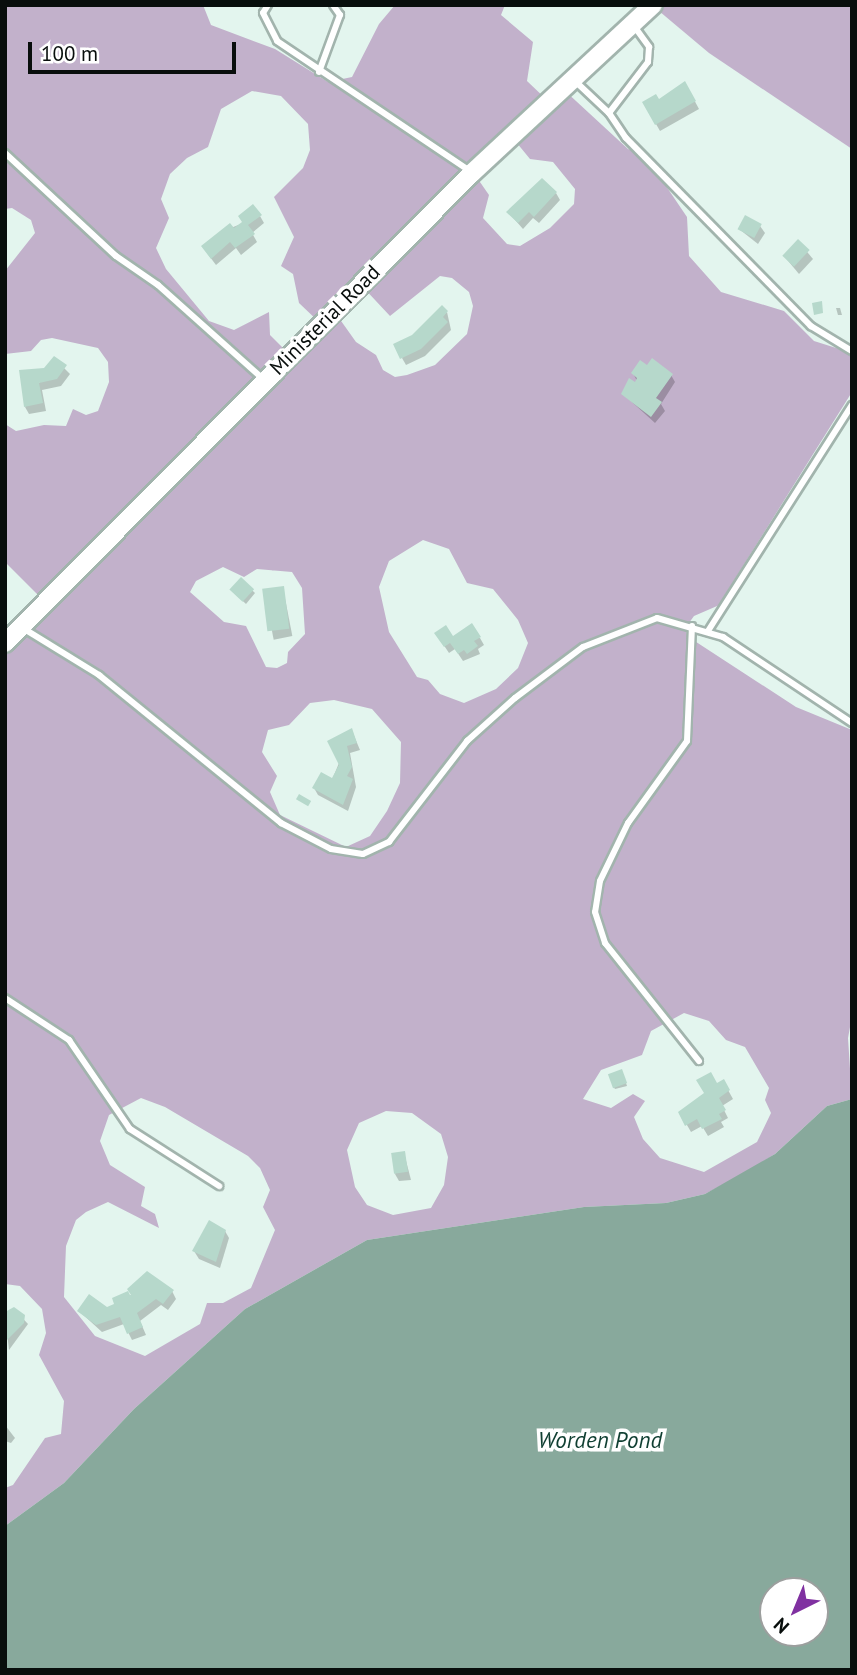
<!DOCTYPE html>
<style>
body{margin:0}
#map{position:relative;width:857px;height:1675px;overflow:hidden;background:#e3f5ee;font-family:"PT Sans",sans-serif}
div>[style]{position:absolute}
[style*='--x']{left:calc(var(--x)*1px);top:calc(var(--y)*1px);width:calc(var(--w)*1px);rotate:calc(var(--a)*1deg)}
.forest>*{inset:0;background:#c2b1cb}
.water>*{inset:0;background:#88a99c}
.shadow>*{inset:0;background:#0003;transform-origin:0 0}
.building>*{inset:0;background:#b6d8cb;transform-origin:0 0}
.roads{filter:drop-shadow(2px 0 #a2b4ad) drop-shadow(-2px 0 #a2b4ad) drop-shadow(0 2px #a2b4ad) drop-shadow(0 -2px #a2b4ad)}
.lane>*{height:6px;margin:-3px;padding:0 3px;transform-origin:3px;border-radius:3px;background:#fff}
.secondary>*{height:18px;margin:-9px;padding:0 9px;transform-origin:9px;border-radius:9px;background:#fff}
span{translate:-50% -50%;white-space:nowrap;text-align:center;line-height:1.15;-webkit-text-stroke:7px #fff;paint-order:stroke}
.street-label{font-size:21px;color:#080e0c}
.water-label{font-size:23px;color:#103f32;font-style:italic}
.frame{position:absolute;inset:0;border:7px solid #080e0c;pointer-events:none}
.north{position:absolute;left:759px;top:1577px;width:70px;height:70px;box-sizing:border-box;background:#fff;border:2px solid #9c9f9e;border-radius:50%;rotate:223deg;font-size:19px;font-weight:700;line-height:28px;text-align:center;color:#080e0c}
.north::after{content:'';display:block;margin:auto;width:24px;height:32px;background:#8031a1;clip-path:polygon(50% 0,100% 100%,50% 72%,0 100%)}
.scale{position:absolute;left:28px;top:42px;width:208px;height:32px;box-sizing:border-box;border:4px solid #080e0c;border-top:0;padding-left:9px;font-size:21px;line-height:24px;white-space:nowrap;color:#080e0c;-webkit-text-stroke:5px #fff;paint-order:stroke}
</style>
<div id="map">
<div class="forest">
<div style="clip-path:polygon(evenodd,5px 5px,203px 5px,211px 25px,275px 49px,328px 82px,352px 77px,379px 24px,395px 5px,505px 5px,501px 15px,533px 42px,527px 81px,548px 101px,563px 89px,628px 149px,645px 155px,687px 217px,689px 256px,721px 292px,784px 311px,814px 341px,852px 353px,852px 392px,723px 598px,724px 603px,694px 616px,686px 627px,687px 636px,796px 707px,852px 730px,852px 1016px,848px 1038px,852px 1099px,827px 1106px,775px 1154px,745px 1173px,705px 1194px,666px 1203px,584px 1207px,367px 1240px,245px 1309px,134px 1409px,64px 1483px,5px 1526px,5px 1488px,13px 1485px,45px 1438px,61px 1434px,64px 1401px,39px 1355px,46px 1333px,42px 1309px,20px 1286px,5px 1284px,5px 643px,45px 602px,5px 562px,5px 424px,16px 431px,44px 425px,66px 426px,73px 409px,86px 415px,98px 411px,109px 382px,108px 362px,98px 348px,52px 338px,41px 340px,31px 351px,5px 354px,5px 271px,35px 233px,31px 220px,12px 208px,5px 209px,5px 5px,252px 91px,281px 96px,308px 124px,310px 150px,303px 168px,274px 197px,294px 237px,281px 266px,293px 274px,299px 303px,320px 323px,289px 354px,270px 335px,269px 312px,234px 330px,209px 321px,166px 269px,156px 248px,169px 218px,161px 199px,170px 174px,187px 158px,208px 147px,221px 109px,252px 91px,5px 5px,512px 137px,530px 159px,553px 162px,575px 189px,574px 204px,550px 228px,520px 246px,507px 244px,483px 218px,489px 195px,473px 172px,512px 137px,5px 5px,440px 276px,452px 278px,469px 292px,473px 306px,467px 334px,435px 365px,407px 375px,395px 377px,383px 370px,376px 355px,356px 342px,334px 311px,361px 285px,390px 316px,440px 276px,5px 5px,423px 540px,449px 549px,467px 583px,493px 589px,518px 620px,528px 643px,518px 668px,496px 689px,464px 703px,440px 694px,428px 680px,417px 677px,389px 632px,379px 587px,389px 561px,423px 540px,5px 5px,223px 567px,244px 577px,257px 569px,292px 572px,302px 588px,305px 634px,288px 652px,287px 663px,277px 668px,266px 667px,246px 626px,224px 622px,190px 592px,196px 581px,223px 567px,5px 5px,334px 700px,372px 709px,401px 742px,400px 783px,387px 811px,370px 836px,346px 847px,280px 815px,270px 792px,277px 776px,262px 752px,268px 730px,289px 725px,310px 703px,334px 700px,5px 5px,684px 1013px,709px 1021px,726px 1040px,745px 1047px,769px 1088px,765px 1100px,771px 1113px,757px 1142px,704px 1172px,660px 1158px,643px 1139px,634px 1117px,645px 1101px,633px 1094px,611px 1108px,583px 1099px,601px 1070px,642px 1055px,651px 1031px,684px 1013px,5px 5px,141px 1098px,165px 1107px,248px 1156px,260px 1168px,270px 1190px,263px 1207px,275px 1230px,251px 1288px,223px 1303px,207px 1303px,200px 1324px,145px 1356px,95px 1336px,64px 1297px,66px 1246px,76px 1220px,86px 1212px,108px 1202px,159px 1228px,155px 1214px,141px 1206px,145px 1187px,110px 1165px,100px 1141px,109px 1115px,141px 1098px,5px 5px,386px 1111px,412px 1113px,441px 1134px,448px 1157px,444px 1185px,431px 1208px,393px 1215px,367px 1205px,355px 1187px,347px 1150px,359px 1123px,386px 1111px)"></div>
<div style="clip-path:polygon(852px 5px,852px 149px,709px 53px,653px 6px)"></div>
</div>
<div class="water">
<div style="clip-path:polygon(evenodd,852px 1099px,852px 1670px,5px 1670px,5px 1526px,64px 1483px,134px 1409px,245px 1309px,367px 1240px,584px 1207px,666px 1203px,705px 1194px,775px 1154px,827px 1106px,852px 1099px,773px 1591px,815px 1591px,815px 1633px,773px 1633px,773px 1591px)"></div>
</div>
<div class="shadow">
<div style="clip-path:polygon(685px 83px,699px 109px,660px 131px,644px 103px,659px 101px)"></div>
<div style="clip-path:polygon(556px 193px,560px 200px,539px 223px,533px 218px,523px 229px,508px 212px)"></div>
<div style="clip-path:polygon(260px 216px,264px 223px,252px 233px,257px 242px,241px 255px,236px 248px,216px 265px,207px 253px,221px 232px)"></div>
<div style="clip-path:polygon(760px 226px,765px 233px,758px 244px,739px 229px)"></div>
<div style="clip-path:polygon(798px 241px,813px 259px,799px 274px,784px 256px)"></div>
<div style="clip-path:polygon(836px 308px,840px 308px,842px 315px,838px 315px)"></div>
<div style="clip-path:polygon(447px 312px,451px 330px,425px 356px,406px 365px,402px 358px,413px 336px)"></div>
<div style="clip-path:polygon(54px 358px,70px 374px,61px 386px,42px 390px,46px 411px,29px 414px,25px 407px)"></div>
<div style="clip-path:polygon(648px 368px,671px 375px,675px 382px,661px 404px,665px 411px,655px 423px,623px 394px,637px 381px,633px 373px)"></div>
<div style="clip-path:polygon(241px 580px,255px 593px,246px 604px,234px 593px)"></div>
<div style="left:283px;top:588px;width:49px;height:19px;rotate:79deg"></div>
<div style="clip-path:polygon(453px 638px,480px 638px,484px 645px,478px 649px,480px 654px,463px 661px,455px 649px,449px 653px,441px 641px)"></div>
<div style="clip-path:polygon(352px 731px,360px 750px,350px 753px,356px 787px,348px 811px,318px 795px,314px 788px,332px 780px)"></div>
<div style="clip-path:polygon(623px 1074px,627px 1086px,615px 1089px,613px 1086px)"></div>
<div style="clip-path:polygon(723px 1081px,733px 1099px,722px 1106px,728px 1118px,721px 1122px,724px 1127px,708px 1136px,702px 1126px,691px 1132px,680px 1113px)"></div>
<div style="clip-path:polygon(404px 1153px,411px 1180px,399px 1181px,395px 1174px)"></div>
<div style="clip-path:polygon(225px 1231px,229px 1238px,220px 1268px,199px 1259px,194px 1251px)"></div>
<div style="clip-path:polygon(172px 1291px,176px 1299px,168px 1310px,161px 1305px,140px 1321px,146px 1335px,132px 1340px,124px 1324px,102px 1332px,79px 1311px,107px 1309px)"></div>
<div style="clip-path:polygon(13px 1308px,28px 1324px,9px 1350px,5px 1315px)"></div>
<div style="clip-path:polygon(5px 1425px,15px 1438px,11px 1443px,5px 1441px)"></div>
</div>
<div class="building">
<div style="clip-path:polygon(685px 81px,696px 101px,655px 125px,642px 102px,656px 94px,659px 99px)"></div>
<div style="clip-path:polygon(542px 178px,557px 192px,534px 217px,529px 212px,518px 223px,506px 212px)"></div>
<div style="clip-path:polygon(253px 204px,262px 215px,248px 225px,255px 234px,235px 248px,230px 242px,211px 259px,201px 246px,230px 223px,234px 228px,242px 222px,238px 216px)"></div>
<div style="left:745px;top:215px;width:19px;height:16px;rotate:28deg"></div>
<div style="left:798px;top:239px;width:16px;height:23px;rotate:43deg"></div>
<div style="clip-path:polygon(822px 301px,823px 313px,814px 315px,812px 303px)"></div>
<div style="clip-path:polygon(442px 305px,448px 311px,443px 317px,448px 322px,421px 349px,400px 359px,393px 344px,412px 335px)"></div>
<div style="clip-path:polygon(54px 356px,67px 365px,57px 379px,39px 383px,43px 403px,24px 407px,19px 370px,44px 368px)"></div>
<div style="clip-path:polygon(652px 358px,673px 374px,656px 398px,662px 402px,651px 417px,621px 394px,629px 378px,635px 382px,637px 378px,631px 373px,640px 360px,647px 365px)"></div>
<div style="left:241px;top:577px;width:18px;height:17px;rotate:43deg"></div>
<div style="left:284px;top:586px;width:43px;height:22px;rotate:83deg"></div>
<div style="clip-path:polygon(472px 623px,481px 637px,474px 641px,478px 646px,467px 654px,464px 650px,458px 654px,450px 643px,444px 647px,434px 633px,446px 625px,453px 636px)"></div>
<div style="clip-path:polygon(352px 728px,357px 743px,347px 746px,352px 767px,347px 776px,353px 779px,343px 805px,312px 788px,321px 772px,332px 778px,339px 765px,327px 741px)"></div>
<div style="left:299px;top:794px;width:14px;height:6px;rotate:30deg"></div>
<div style="left:622px;top:1069px;width:15px;height:15px;rotate:70deg"></div>
<div style="clip-path:polygon(711px 1072px,717px 1083px,724px 1079px,730px 1090px,719px 1098px,726px 1110px,719px 1114px,722px 1119px,702px 1129px,697px 1119px,685px 1126px,678px 1112px,704px 1093px,696px 1080px)"></div>
<div style="left:405px;top:1151px;width:21px;height:14px;rotate:82deg"></div>
<div style="clip-path:polygon(209px 1220px,226px 1230px,216px 1262px,192px 1251px)"></div>
<div style="clip-path:polygon(147px 1271px,174px 1290px,163px 1304px,156px 1299px,137px 1313px,143px 1327px,127px 1334px,120px 1317px,96px 1325px,77px 1311px,89px 1294px,107px 1307px,114px 1304px,112px 1298px,128px 1291px,130px 1295px,131px 1295px,127px 1289px)"></div>
<div style="clip-path:polygon(14px 1307px,25px 1315px,24px 1323px,5px 1342px,5px 1312px)"></div>
</div>
<div class="roads">
<div class="lane">
<div style="--x:268;--y:5;--w:9;--a:122"></div>
<div style="--x:263;--y:13;--w:31;--a:63"></div>
<div style="--x:277;--y:41;--w:234;--a:34"></div>
<div style="--x:634;--y:26;--w:26;--a:54"></div>
<div style="--x:649;--y:47;--w:15;--a:94"></div>
<div style="--x:648;--y:62;--w:64;--a:127.4"></div>
<div style="--x:609;--y:113;--w:30;--a:56"></div>
<div style="--x:626;--y:138;--w:264;--a:45.5"></div>
<div style="--x:811;--y:326;--w:48;--a:31.4"></div>
<div style="--x:319;--y:72;--w:61;--a:-69.8"></div>
<div style="--x:340;--y:15;--w:12;--a:-125"></div>
<div style="--x:575;--y:81;--w:47;--a:43.3"></div>
<div style="--x:5;--y:153;--w:151;--a:42.9"></div>
<div style="--x:116;--y:256;--w:51;--a:34.6"></div>
<div style="--x:158;--y:285;--w:141;--a:41.8"></div>
<div style="--x:692;--y:626;--w:115;--a:92.5"></div>
<div style="--x:687;--y:741;--w:101;--a:125.7"></div>
<div style="--x:628;--y:823;--w:64;--a:115.8"></div>
<div style="--x:600;--y:881;--w:31;--a:99"></div>
<div style="--x:595;--y:912;--w:33;--a:72"></div>
<div style="--x:605;--y:943;--w:151;--a:51.5"></div>
<div style="--x:21;--y:627;--w:92;--a:31.6"></div>
<div style="--x:99;--y:675;--w:235;--a:39.1"></div>
<div style="--x:281;--y:823;--w:56;--a:27.5"></div>
<div style="--x:331;--y:849;--w:32;--a:9"></div>
<div style="--x:363;--y:854;--w:29;--a:-25"></div>
<div style="--x:389;--y:842;--w:128;--a:-52.3"></div>
<div style="--x:467;--y:741;--w:64;--a:-41.9"></div>
<div style="--x:515;--y:698;--w:85;--a:-36.9"></div>
<div style="--x:583;--y:647;--w:79;--a:-21.4"></div>
<div style="--x:657;--y:618;--w:69;--a:16.1"></div>
<div style="--x:723;--y:637;--w:155;--a:33.7"></div>
<div style="--x:708;--y:631;--w:268;--a:-57.5"></div>
<div style="--x:5;--y:998;--w:77;--a:33.3"></div>
<div style="--x:69;--y:1040;--w:108;--a:55.6"></div>
<div style="--x:130;--y:1129;--w:106;--a:32.6"></div>
</div>
<div class="secondary">
<div style="--x:5;--y:643;--w:663;--a:-45.18"></div>
<div style="--x:472;--y:173;--w:247;--a:-42.9"></div>
</div>
</div>
<div class="street-label">
<span style="left:325px;top:320px;rotate:-45deg">Ministerial Road</span>
</div>
<div class="water-label">
<span style="left:600px;top:1440px">Worden Pond</span>
</div>
<div class="frame"></div>
<div class="north">N</div>
<div class="scale">100 m</div>
</div>
